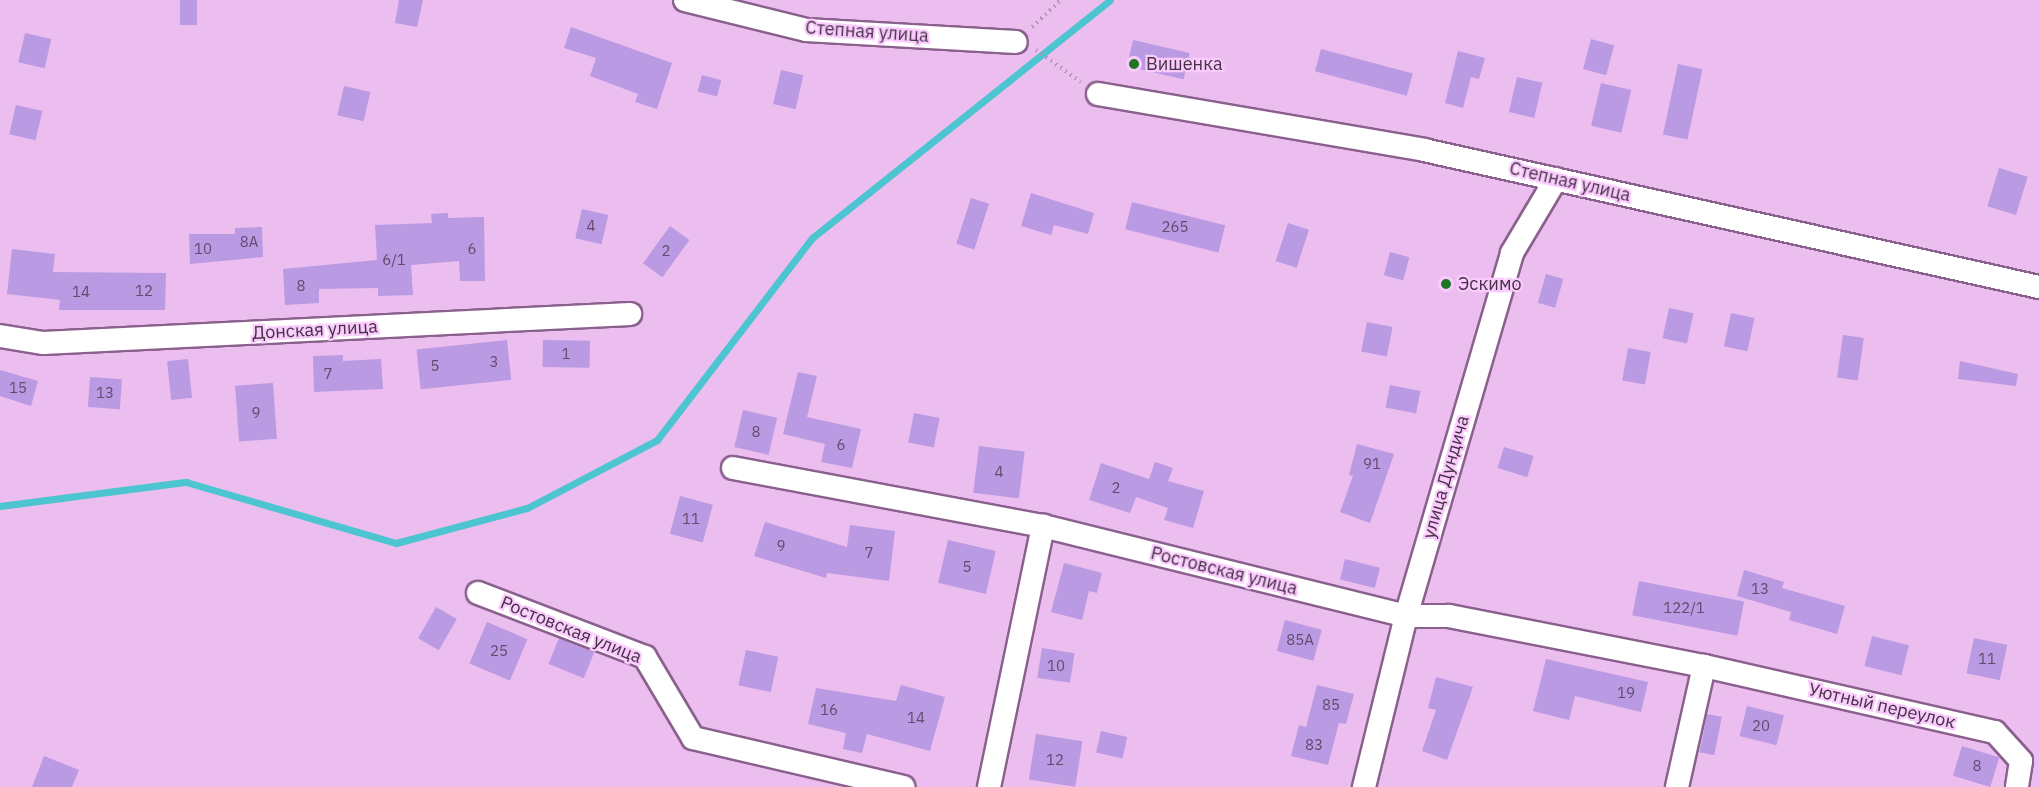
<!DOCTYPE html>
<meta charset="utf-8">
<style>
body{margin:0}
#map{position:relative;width:2039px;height:787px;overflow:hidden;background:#ecbdef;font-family:"IBM Plex Sans",sans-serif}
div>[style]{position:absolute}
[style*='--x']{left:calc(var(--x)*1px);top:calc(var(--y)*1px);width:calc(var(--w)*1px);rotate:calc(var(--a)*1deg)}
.stream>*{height:7px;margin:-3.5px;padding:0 3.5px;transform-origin:3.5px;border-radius:3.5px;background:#4cc5d1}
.building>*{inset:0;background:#ba9ae2;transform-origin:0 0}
.path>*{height:4px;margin-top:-2px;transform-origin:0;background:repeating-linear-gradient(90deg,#b58fb7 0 1.5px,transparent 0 6px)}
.roads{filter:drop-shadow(2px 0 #8a608d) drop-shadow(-2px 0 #8a608d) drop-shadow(0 2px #8a608d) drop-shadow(0 -2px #8a608d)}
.minor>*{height:22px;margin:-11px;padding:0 11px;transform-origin:11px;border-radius:11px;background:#fff}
.dots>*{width:16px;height:16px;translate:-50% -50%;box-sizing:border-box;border:3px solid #facafd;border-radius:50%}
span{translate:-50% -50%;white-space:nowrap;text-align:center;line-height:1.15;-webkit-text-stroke:4.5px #facafd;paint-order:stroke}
.number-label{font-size:15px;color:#624b6c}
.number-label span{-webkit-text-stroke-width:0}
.street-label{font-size:18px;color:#443145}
.poi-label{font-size:18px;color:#443145}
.left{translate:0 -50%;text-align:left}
</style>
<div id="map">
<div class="stream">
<div style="--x:0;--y:506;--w:188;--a:-7.4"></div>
<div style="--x:186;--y:482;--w:219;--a:16.2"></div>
<div style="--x:396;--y:543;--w:136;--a:-15"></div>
<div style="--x:527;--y:508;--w:147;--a:-27.6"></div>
<div style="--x:657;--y:440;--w:255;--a:-52.5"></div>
<div style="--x:812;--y:238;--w:381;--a:-38.6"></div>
</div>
<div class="building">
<div style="left:180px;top:0;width:17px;height:25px"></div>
<div style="clip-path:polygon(399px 0,423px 0,417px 27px,395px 23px)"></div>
<div style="clip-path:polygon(571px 27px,672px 63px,657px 109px,635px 102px,638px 94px,590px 76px,596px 58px,564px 48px)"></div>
<div style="left:25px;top:33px;width:27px;height:30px;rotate:13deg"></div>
<div style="left:1591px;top:39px;width:24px;height:31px;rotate:15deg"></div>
<div style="left:1133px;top:40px;width:58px;height:27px;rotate:13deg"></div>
<div style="left:1321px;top:49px;width:95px;height:23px;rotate:15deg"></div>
<div style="clip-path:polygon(1458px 51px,1485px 58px,1479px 79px,1471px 77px,1463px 108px,1445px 103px)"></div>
<div style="left:1678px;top:64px;width:25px;height:72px;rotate:12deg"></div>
<div style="left:781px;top:70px;width:23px;height:35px;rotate:13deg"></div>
<div style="left:702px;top:75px;width:20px;height:17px;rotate:15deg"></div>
<div style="left:1517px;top:77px;width:26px;height:36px;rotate:13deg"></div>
<div style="left:1601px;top:83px;width:31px;height:44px;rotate:13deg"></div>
<div style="left:344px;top:86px;width:27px;height:30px;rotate:13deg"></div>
<div style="left:16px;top:105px;width:27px;height:30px;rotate:13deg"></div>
<div style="left:1999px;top:168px;width:30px;height:40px;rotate:17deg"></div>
<div style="clip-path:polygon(1031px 193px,1094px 213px,1088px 234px,1054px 225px,1051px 235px,1021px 226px)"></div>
<div style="left:971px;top:198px;width:19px;height:48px;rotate:18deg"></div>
<div style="left:1132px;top:202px;width:96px;height:28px;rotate:14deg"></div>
<div style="left:582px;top:209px;width:27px;height:30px;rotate:13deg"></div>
<div style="clip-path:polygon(448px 213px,448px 218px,484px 217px,485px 281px,460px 281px,459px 261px,411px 265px,413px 295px,378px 296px,378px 288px,319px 289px,319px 303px,285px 305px,283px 269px,377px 260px,375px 225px,432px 223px,431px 214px)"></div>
<div style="left:1288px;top:223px;width:22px;height:40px;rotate:18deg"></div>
<div style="left:670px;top:226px;width:24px;height:46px;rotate:36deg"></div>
<div style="clip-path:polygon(262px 227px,263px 257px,190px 264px,189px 234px,235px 234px,235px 228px)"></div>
<div style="clip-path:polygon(12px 249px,55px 254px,53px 272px,166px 273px,165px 310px,59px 310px,60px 300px,7px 294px)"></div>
<div style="left:1390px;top:252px;width:20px;height:24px;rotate:15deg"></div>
<div style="left:1546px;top:274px;width:18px;height:30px;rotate:16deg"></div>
<div style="left:1669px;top:308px;width:25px;height:31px;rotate:12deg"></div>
<div style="left:1731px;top:313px;width:24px;height:34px;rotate:12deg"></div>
<div style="left:1367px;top:322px;width:26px;height:30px;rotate:11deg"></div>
<div style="left:1843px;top:335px;width:21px;height:43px;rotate:8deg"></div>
<div style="left:507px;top:340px;width:40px;height:91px;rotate:84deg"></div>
<div style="left:543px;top:340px;width:47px;height:27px;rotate:1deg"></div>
<div style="left:1628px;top:348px;width:23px;height:33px;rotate:10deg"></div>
<div style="clip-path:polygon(343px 355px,343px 361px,381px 359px,383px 389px,314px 392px,313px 356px)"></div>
<div style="left:188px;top:359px;width:39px;height:21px;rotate:84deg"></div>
<div style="clip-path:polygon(1960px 361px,2018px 374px,2016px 386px,1958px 379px)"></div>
<div style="clip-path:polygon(0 370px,38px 381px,31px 406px,0 396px)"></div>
<div style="clip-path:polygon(798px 372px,817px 376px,807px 417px,861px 429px,852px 468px,821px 462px,825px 444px,783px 434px)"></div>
<div style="left:90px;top:377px;width:32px;height:30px;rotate:4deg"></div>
<div style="left:273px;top:383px;width:56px;height:38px;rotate:86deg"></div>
<div style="left:1390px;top:385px;width:31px;height:23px;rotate:11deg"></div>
<div style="left:743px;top:410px;width:35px;height:38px;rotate:13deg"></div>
<div style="left:914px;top:413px;width:26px;height:30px;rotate:11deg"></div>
<div style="clip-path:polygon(1357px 444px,1394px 454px,1370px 523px,1340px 512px,1353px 476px,1349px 475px)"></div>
<div style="left:979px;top:446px;width:46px;height:47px;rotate:7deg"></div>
<div style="left:1504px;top:447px;width:31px;height:22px;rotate:17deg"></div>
<div style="clip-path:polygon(1155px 462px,1173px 468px,1168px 481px,1204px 491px,1193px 528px,1164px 520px,1168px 508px,1136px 497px,1130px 513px,1089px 500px,1101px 463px,1149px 479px)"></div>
<div style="left:680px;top:496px;width:34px;height:39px;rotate:15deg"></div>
<div style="clip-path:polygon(765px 522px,847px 547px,850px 525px,895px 531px,889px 581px,827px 573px,826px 578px,754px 556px)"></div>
<div style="left:948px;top:540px;width:49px;height:44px;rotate:13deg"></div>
<div style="left:1345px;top:559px;width:36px;height:21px;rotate:14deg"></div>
<div style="clip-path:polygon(1064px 563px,1102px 573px,1097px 593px,1089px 591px,1082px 620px,1051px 612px)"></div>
<div style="clip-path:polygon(1744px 570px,1784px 582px,1782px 588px,1845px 606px,1837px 634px,1789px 620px,1791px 612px,1737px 596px)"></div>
<div style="left:1639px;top:581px;width:107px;height:35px;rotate:11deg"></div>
<div style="left:436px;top:607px;width:24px;height:36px;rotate:30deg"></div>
<div style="left:1285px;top:620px;width:38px;height:32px;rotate:15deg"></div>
<div style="left:487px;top:622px;width:44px;height:45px;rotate:23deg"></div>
<div style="left:1872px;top:636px;width:38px;height:31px;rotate:14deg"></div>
<div style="left:559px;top:638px;width:38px;height:28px;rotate:22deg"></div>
<div style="left:1974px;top:638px;width:34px;height:36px;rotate:12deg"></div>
<div style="left:1042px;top:648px;width:33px;height:30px;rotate:9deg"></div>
<div style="left:746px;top:650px;width:33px;height:36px;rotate:12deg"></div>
<div style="clip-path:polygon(1546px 659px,1648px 682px,1641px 712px,1575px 696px,1569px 720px,1533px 711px)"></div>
<div style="clip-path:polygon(1436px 677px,1473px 687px,1447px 760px,1422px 751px,1436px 710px,1428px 708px)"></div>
<div style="clip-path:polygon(901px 685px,945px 697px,930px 751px,867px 734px,862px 753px,843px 749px,846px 733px,808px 724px,816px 688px,896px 701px)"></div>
<div style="clip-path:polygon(1317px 685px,1354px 694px,1346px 724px,1339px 723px,1328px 765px,1291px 756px,1299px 725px,1306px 727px)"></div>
<div style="left:1747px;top:706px;width:38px;height:31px;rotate:14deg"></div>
<div style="left:1707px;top:714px;width:15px;height:39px;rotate:11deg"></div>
<div style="left:1101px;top:731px;width:27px;height:22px;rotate:13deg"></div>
<div style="left:1036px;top:734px;width:47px;height:46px;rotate:9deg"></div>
<div style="left:1962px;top:746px;width:39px;height:31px;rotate:17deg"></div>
<div style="clip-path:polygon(44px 756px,79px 770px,72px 787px,32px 787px)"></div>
</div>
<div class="path">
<div style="--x:1032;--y:27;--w:40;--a:-43"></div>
<div style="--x:1036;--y:50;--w:55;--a:35.4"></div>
</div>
<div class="roads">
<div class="minor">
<div style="--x:685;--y:0;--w:125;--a:13.9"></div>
<div style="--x:806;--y:30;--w:210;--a:3.3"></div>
<div style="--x:1098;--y:94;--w:331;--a:9.7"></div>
<div style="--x:1424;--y:150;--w:630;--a:12.56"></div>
<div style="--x:0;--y:336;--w:44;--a:9.2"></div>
<div style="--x:43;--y:343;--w:588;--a:-2.83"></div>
<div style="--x:733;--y:468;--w:315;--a:10.6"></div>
<div style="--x:1043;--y:526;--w:374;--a:13.9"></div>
<div style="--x:1406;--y:616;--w:43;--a:0"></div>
<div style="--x:1449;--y:616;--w:260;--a:11.1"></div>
<div style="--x:1704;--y:666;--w:298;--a:12.8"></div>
<div style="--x:1995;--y:732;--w:39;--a:48"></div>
<div style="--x:2021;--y:761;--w:26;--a:99"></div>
<div style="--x:478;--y:593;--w:179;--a:21"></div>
<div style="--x:645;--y:657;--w:94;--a:59.3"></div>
<div style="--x:693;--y:738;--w:216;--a:13.1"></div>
<div style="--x:989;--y:787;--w:267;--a:-78.3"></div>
<div style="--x:1364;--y:787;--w:176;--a:-76.2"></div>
<div style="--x:1406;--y:616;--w:378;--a:-73.7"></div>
<div style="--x:1512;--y:253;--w:86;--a:-59.3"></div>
<div style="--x:1677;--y:787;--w:124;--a:-77.4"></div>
</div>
</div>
<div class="dots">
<div style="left:1134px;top:64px;background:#1c7725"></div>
<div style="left:1446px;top:284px;background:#1c7725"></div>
</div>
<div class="number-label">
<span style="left:591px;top:226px">4</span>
<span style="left:1175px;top:227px">265</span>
<span style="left:249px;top:242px">8А</span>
<span style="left:203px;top:249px">10</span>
<span style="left:472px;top:249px">6</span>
<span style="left:666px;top:251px">2</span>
<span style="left:394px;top:260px">6/1</span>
<span style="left:301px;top:286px">8</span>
<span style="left:144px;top:291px">12</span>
<span style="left:81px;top:292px">14</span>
<span style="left:566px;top:354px">1</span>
<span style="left:494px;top:362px">3</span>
<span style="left:435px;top:366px">5</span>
<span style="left:328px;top:374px">7</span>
<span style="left:18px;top:388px">15</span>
<span style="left:105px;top:393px">13</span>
<span style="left:256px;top:413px">9</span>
<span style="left:756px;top:432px">8</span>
<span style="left:841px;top:445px">6</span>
<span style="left:1372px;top:464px">91</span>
<span style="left:999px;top:472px">4</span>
<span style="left:1116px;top:488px">2</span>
<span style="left:691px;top:519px">11</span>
<span style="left:781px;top:546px">9</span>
<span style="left:869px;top:553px">7</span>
<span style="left:967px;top:567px">5</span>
<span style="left:1760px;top:589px">13</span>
<span style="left:1684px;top:608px">122/1</span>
<span style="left:1300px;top:640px">85А</span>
<span style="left:499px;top:651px">25</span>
<span style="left:1987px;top:659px">11</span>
<span style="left:1056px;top:666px">10</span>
<span style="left:1626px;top:693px">19</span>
<span style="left:1331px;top:705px">85</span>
<span style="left:829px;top:710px">16</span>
<span style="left:916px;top:718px">14</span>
<span style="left:1761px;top:726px">20</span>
<span style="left:1314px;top:745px">83</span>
<span style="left:1055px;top:760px">12</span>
<span style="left:1977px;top:766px">8</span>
</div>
<div class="street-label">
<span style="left:867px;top:32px;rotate:4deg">Степная улица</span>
<span style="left:1570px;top:182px;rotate:13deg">Степная улица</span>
<span style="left:315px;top:330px;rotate:-3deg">Донская улица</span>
<span style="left:1446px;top:477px;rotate:-74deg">улица Дундича</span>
<span style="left:1224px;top:571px;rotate:14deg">Ростовская улица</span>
<span style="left:571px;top:630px;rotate:22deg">Ростовская улица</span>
<span style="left:1882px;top:706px;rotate:13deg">Уютный переулок</span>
</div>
<div class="poi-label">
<span class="left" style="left:1146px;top:64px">Вишенка</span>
<span class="left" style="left:1458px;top:284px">Эскимо</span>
</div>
</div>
